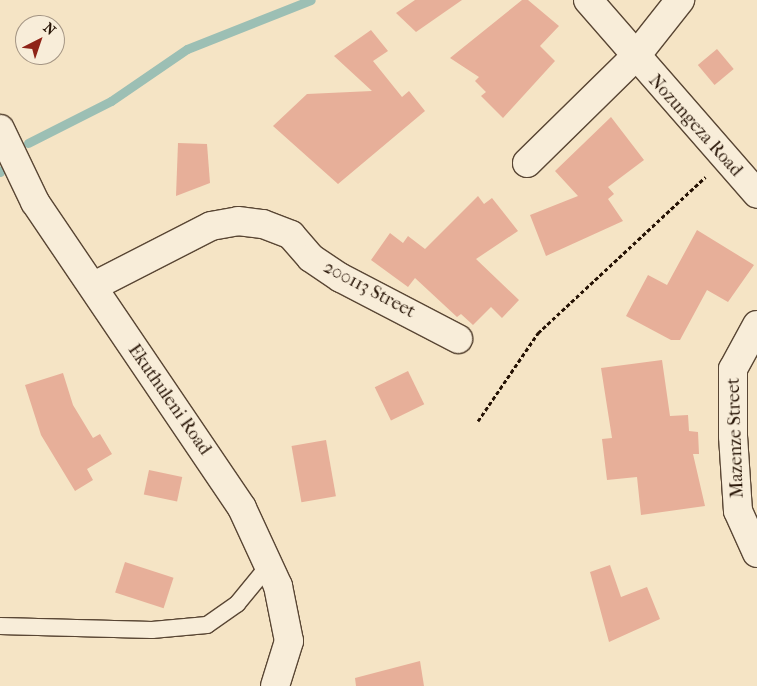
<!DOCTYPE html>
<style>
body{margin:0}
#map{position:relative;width:757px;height:686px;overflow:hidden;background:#f5e4c5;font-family:"IM FELL French Canon",serif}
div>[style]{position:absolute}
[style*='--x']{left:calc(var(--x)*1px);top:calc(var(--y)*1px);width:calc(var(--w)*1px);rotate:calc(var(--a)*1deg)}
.stream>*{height:9px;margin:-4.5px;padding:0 4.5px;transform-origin:4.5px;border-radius:4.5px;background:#9cbfb4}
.building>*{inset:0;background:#e7af99;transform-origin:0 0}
.path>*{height:3px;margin-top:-1.5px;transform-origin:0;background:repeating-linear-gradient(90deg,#251204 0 4px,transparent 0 6.5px)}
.roads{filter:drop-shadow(1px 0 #594634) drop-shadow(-1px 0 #594634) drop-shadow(0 1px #594634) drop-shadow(0 -1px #594634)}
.lane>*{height:16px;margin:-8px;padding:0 8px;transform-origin:8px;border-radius:8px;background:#f8edd9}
.street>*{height:28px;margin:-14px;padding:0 14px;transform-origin:14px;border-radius:14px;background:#f8edd9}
span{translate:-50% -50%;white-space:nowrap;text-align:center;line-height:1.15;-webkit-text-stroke:4px #f8edd9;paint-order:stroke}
.street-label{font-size:18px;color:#251204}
.north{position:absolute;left:15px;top:15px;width:50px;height:50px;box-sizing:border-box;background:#f8edd9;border:1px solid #a49584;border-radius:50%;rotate:41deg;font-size:14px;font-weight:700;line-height:20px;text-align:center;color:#251204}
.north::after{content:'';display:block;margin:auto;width:18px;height:22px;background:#8f2418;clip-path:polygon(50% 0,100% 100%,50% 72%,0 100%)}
</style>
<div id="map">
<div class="stream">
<div style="--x:28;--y:143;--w:93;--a:-26.8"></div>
<div style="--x:111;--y:101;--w:92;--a:-34.4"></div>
<div style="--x:187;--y:49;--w:133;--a:-21.6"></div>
<div style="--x:0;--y:172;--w:2;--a:-63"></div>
</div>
<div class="building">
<div style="clip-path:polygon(415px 0,462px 0,416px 32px,396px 13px)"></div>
<div style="clip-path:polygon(522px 0,528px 0,559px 26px,540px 46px,555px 61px,503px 118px,481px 96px,486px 92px,475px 81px,479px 77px,450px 58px)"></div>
<div style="clip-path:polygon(371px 30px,388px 51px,373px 61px,402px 97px,409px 91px,425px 111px,338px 184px,273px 126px,307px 94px,372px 91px,334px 56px)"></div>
<div style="left:717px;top:49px;width:26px;height:25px;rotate:50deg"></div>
<div style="clip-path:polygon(611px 117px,644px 160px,608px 187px,614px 194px,608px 199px,623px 221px,546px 256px,530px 215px,578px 196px,555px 171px)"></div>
<div style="clip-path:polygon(178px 143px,207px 144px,210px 183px,176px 196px)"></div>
<div style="clip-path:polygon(478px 196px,484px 204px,492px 198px,518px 231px,476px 259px,519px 300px,502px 318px,491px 307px,473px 325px,461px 314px,457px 317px,415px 278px,408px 287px,371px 260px,390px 233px,403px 243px,408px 236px,425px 249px)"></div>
<div style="clip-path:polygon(697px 230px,754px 265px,728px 302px,707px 290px,680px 340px,671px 340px,626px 316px,648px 275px,667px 285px)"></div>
<div style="clip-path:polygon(662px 360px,670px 416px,688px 415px,689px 431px,698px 432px,699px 454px,693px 454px,705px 506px,641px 515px,637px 477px,607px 480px,602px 439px,612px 438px,601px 368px)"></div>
<div style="left:408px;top:371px;width:37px;height:37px;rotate:64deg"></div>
<div style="clip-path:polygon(63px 373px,73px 405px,93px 438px,100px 434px,112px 454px,87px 469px,93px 480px,75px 491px,41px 435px,25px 385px)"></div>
<div style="left:326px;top:440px;width:57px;height:35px;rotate:80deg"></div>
<div style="left:149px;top:470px;width:34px;height:25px;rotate:12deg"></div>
<div style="left:125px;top:562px;width:51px;height:32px;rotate:18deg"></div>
<div style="clip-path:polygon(610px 565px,621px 597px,647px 587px,660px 619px,609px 642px,590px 572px)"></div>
<div style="clip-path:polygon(420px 661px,424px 686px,356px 686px,355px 678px)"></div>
</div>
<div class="path">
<div style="--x:478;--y:421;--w:107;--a:-55.7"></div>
<div style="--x:538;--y:333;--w:229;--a:-43"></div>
</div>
<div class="roads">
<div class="lane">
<div style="--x:0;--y:626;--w:152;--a:1.5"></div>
<div style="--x:152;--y:630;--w:55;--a:-5.2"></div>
<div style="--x:207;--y:625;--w:37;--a:-35"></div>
<div style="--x:237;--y:604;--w:50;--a:-50.6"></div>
</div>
<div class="street">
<div style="--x:588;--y:0;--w:257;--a:48.9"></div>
<div style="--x:0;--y:129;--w:81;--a:64.4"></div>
<div style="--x:35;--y:202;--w:369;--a:55.9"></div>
<div style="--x:242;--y:508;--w:86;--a:65.2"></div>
<div style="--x:278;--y:586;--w:56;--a:78.7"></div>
<div style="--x:289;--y:641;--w:47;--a:107.3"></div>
<div style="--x:527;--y:163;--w:151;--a:-44.5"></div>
<div style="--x:635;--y:57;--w:73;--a:-51.7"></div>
<div style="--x:94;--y:286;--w:131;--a:-27.1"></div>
<div style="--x:211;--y:226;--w:27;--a:-10"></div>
<div style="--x:238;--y:221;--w:25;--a:7"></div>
<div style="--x:263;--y:224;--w:30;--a:21"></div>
<div style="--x:291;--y:235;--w:30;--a:49"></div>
<div style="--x:311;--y:258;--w:36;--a:34"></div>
<div style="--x:341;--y:278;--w:132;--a:27.5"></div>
<div style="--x:757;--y:325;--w:50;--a:118.6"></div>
<div style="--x:733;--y:369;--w:67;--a:90"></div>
<div style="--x:733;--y:436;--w:75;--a:86.2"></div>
<div style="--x:738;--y:511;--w:46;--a:65.7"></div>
</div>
</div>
<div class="street-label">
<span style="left:695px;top:126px;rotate:48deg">Nozungeza Road</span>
<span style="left:369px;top:290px;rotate:28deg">200113 Street</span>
<span style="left:169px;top:400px;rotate:55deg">Ekuthuleni Road</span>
<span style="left:736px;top:438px;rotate:-92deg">Mazenze Street</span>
</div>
<div class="north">N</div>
</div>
